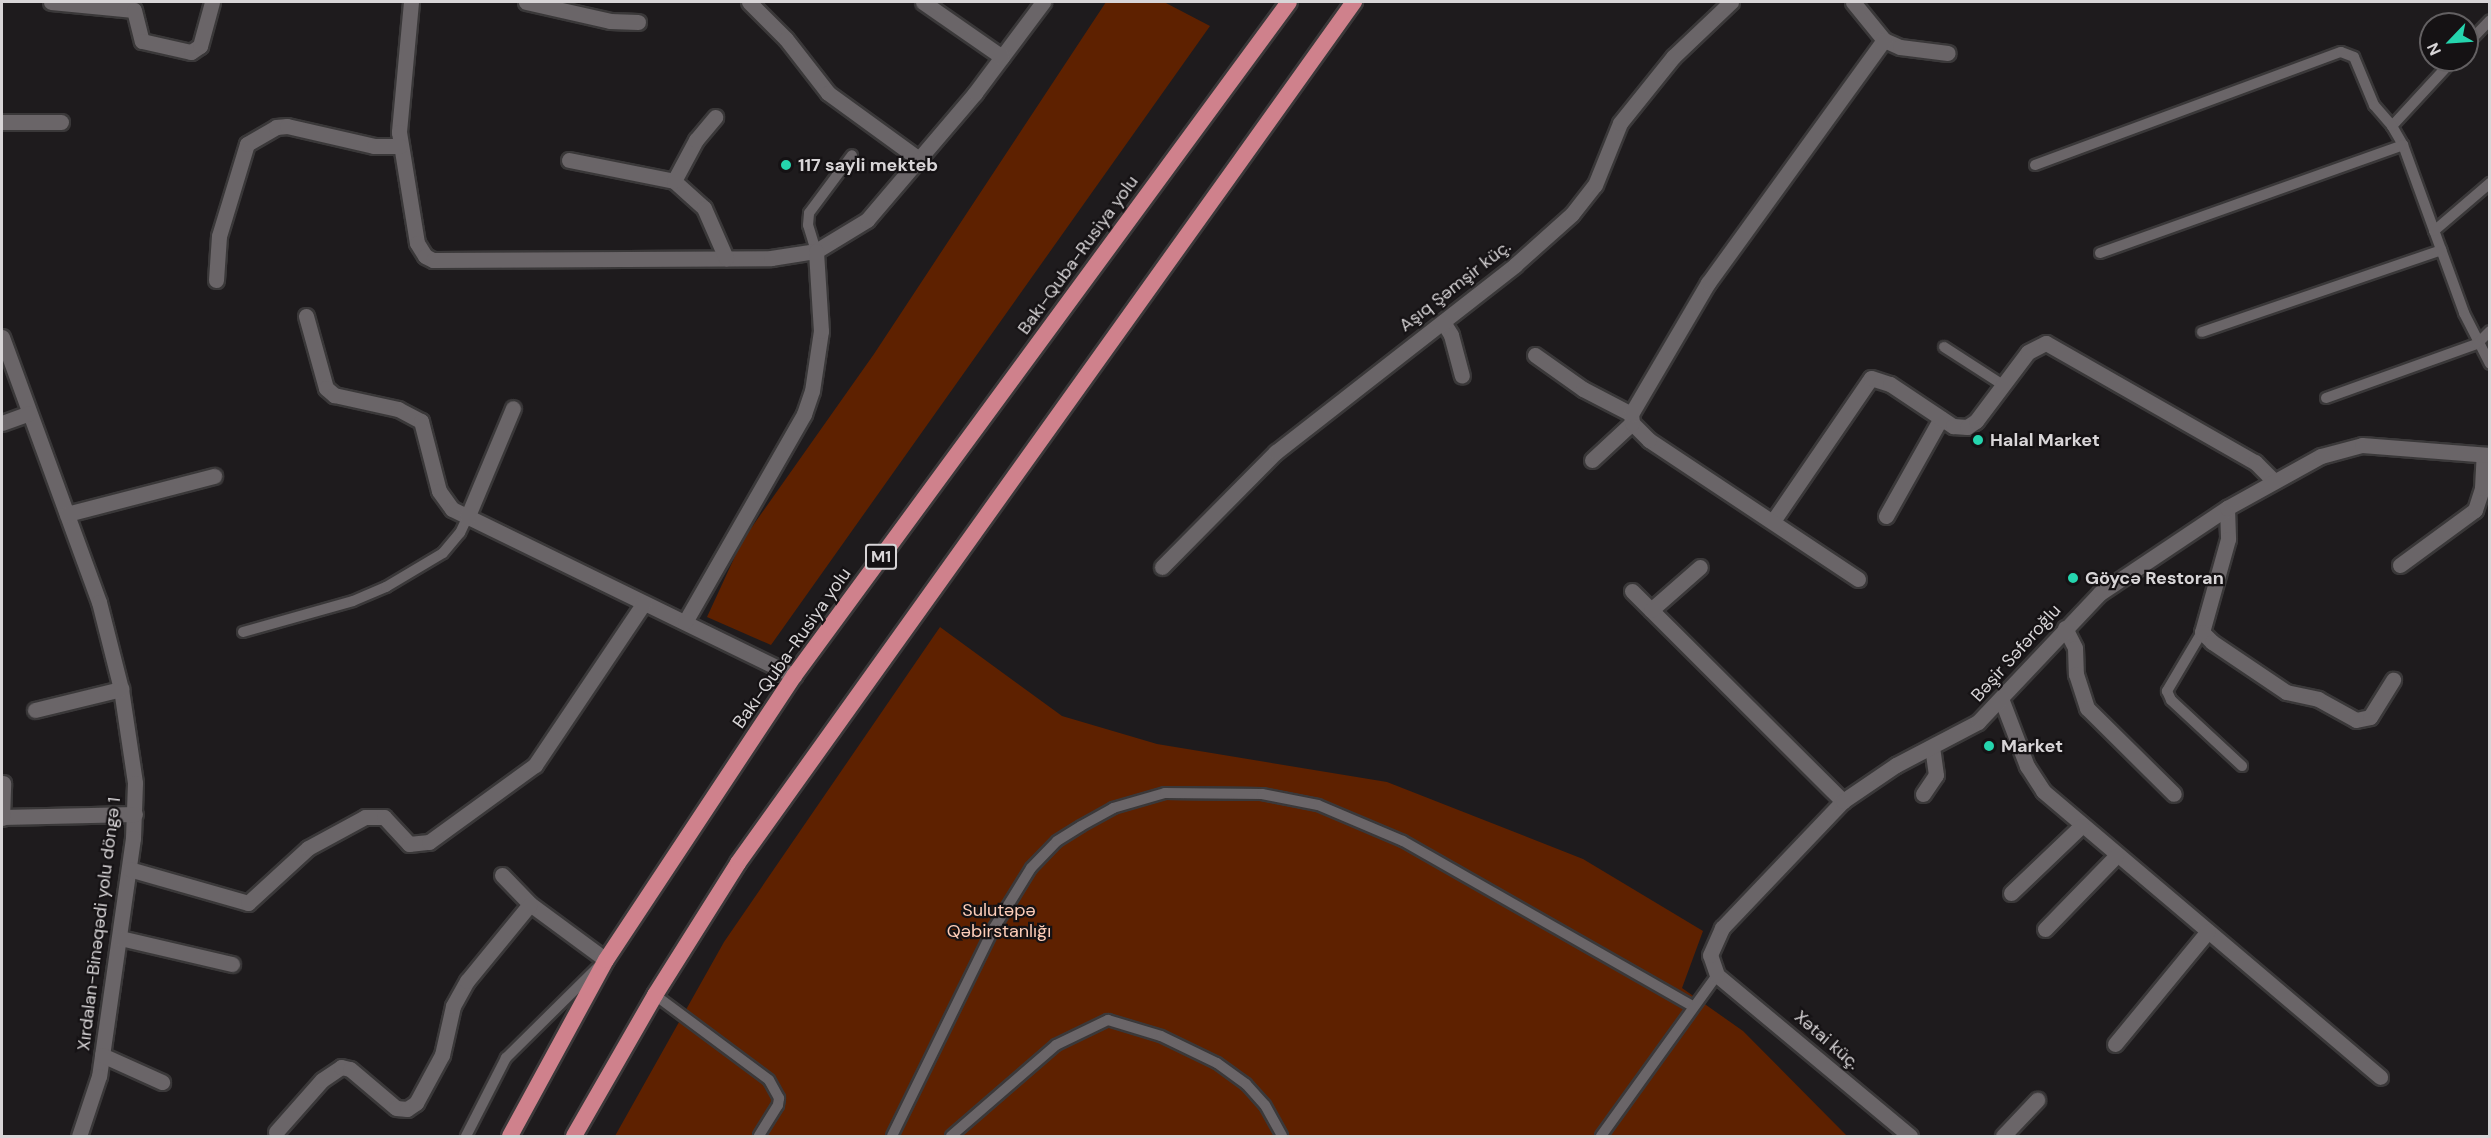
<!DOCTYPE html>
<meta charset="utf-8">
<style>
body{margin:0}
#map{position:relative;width:2491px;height:1138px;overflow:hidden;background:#1e1b1d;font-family:"DM Sans",sans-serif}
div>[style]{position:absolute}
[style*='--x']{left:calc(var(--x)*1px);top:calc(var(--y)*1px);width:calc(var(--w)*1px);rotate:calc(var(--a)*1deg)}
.green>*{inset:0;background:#5e2100}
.roads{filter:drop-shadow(2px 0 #3a3839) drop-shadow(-2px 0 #3a3839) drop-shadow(0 2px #3a3839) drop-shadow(0 -2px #3a3839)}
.service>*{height:10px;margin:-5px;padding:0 5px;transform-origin:5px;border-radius:5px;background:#6a6568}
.minor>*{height:15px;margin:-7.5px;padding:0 7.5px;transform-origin:7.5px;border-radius:7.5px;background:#6a6568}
.trunk>*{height:16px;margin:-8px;padding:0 8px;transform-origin:8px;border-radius:8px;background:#cf818c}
.dots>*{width:16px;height:16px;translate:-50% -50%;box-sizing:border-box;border:3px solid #151214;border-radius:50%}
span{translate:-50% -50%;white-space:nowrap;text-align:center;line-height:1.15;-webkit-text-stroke:4.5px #151214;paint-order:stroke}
.shield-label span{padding:2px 4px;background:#151214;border:2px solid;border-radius:4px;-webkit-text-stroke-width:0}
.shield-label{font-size:16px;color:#d8d5d7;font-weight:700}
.poi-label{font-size:18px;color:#d8d5d7;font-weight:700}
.left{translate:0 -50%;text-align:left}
.street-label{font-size:18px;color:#d8d5d7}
.park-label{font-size:18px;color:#feceb9}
.frame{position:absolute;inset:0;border:3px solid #d8d5d7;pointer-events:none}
.north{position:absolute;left:2419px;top:12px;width:60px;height:60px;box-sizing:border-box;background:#151214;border:2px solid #636062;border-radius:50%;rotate:245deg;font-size:16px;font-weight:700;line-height:24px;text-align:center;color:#d8d5d7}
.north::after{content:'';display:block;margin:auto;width:21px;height:27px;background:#25d5ae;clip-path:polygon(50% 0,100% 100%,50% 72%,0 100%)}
</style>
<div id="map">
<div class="green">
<div style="clip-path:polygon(1106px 2px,1164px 2px,1210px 26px,771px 645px,707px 617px,742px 541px,874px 354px)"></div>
<div style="clip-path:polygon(940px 627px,1062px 716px,1157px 744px,1387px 782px,1583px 859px,1703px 931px,1682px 988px,1743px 1031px,1847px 1136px,615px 1136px,724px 942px)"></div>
</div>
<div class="roads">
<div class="service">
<div style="--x:2467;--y:44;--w:33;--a:-46"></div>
<div style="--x:2453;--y:60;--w:90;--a:132.7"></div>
<div style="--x:2392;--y:126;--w:22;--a:60"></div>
<div style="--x:2403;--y:145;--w:179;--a:70"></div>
<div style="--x:2464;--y:313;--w:57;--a:63"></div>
<div style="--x:2035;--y:165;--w:326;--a:-20.3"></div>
<div style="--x:2341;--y:52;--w:14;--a:21"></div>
<div style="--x:2354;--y:57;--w:52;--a:67.4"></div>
<div style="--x:2374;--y:105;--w:28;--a:49"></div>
<div style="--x:2434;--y:231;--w:74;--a:-40.6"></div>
<div style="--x:816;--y:251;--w:27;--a:-107"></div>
<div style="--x:808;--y:225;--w:12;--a:-85"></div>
<div style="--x:809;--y:213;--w:72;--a:-53.4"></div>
<div style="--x:2100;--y:253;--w:322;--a:-19.6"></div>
<div style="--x:2202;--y:332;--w:253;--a:-18.9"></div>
<div style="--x:1944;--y:347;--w:70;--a:32.8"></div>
<div style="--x:2326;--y:398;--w:160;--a:-19.7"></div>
<div style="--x:2477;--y:344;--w:18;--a:-45"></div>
<div style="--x:243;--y:632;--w:114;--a:-15.7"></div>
<div style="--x:353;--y:601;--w:36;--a:-23"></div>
<div style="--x:386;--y:587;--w:66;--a:-30.8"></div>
<div style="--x:443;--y:553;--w:26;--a:-50"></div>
<div style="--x:460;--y:533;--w:17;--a:-65"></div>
<div style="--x:2202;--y:632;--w:69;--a:120.7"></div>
<div style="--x:2167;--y:691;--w:10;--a:66"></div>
<div style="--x:2171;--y:700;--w:97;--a:42.9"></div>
<div style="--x:655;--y:995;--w:142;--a:36.7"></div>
<div style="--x:769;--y:1080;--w:21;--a:61"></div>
<div style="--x:779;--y:1098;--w:7;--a:98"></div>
<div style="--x:778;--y:1105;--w:36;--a:122"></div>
<div style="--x:466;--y:1136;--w:88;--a:-62.9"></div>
<div style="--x:506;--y:1058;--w:128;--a:-44.7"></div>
<div style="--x:892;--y:1136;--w:232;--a:-63.9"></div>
<div style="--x:994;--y:928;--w:70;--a:-58.3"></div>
<div style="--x:1031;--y:868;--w:37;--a:-46"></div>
<div style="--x:1057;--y:841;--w:28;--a:-32"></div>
<div style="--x:1081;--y:826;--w:37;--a:-29"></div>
<div style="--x:1113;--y:808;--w:54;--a:-16.1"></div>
<div style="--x:1165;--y:793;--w:97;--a:0.6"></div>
<div style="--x:1262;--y:794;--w:57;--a:11.1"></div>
<div style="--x:1318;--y:805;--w:92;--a:23"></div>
<div style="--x:1403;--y:841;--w:333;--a:29.7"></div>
<div style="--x:951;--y:1136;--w:139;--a:-40.9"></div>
<div style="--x:1056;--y:1045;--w:58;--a:-25.7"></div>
<div style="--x:1108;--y:1020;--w:55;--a:16.8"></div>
<div style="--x:1161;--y:1036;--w:62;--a:25.7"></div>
<div style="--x:1217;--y:1063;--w:36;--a:36"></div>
<div style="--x:1246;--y:1084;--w:28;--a:48"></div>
<div style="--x:1265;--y:1105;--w:35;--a:61"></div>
<div style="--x:1601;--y:1136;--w:198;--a:-54.2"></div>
</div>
<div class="minor">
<div style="--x:51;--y:2;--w:83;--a:5.5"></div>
<div style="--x:134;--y:10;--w:32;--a:76"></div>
<div style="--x:142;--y:41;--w:50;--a:12.7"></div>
<div style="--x:191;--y:52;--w:11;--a:-34"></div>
<div style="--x:200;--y:46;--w:46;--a:-74.7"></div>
<div style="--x:411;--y:2;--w:131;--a:95.3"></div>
<div style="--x:399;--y:132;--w:112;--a:80.8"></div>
<div style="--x:417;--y:243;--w:15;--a:58"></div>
<div style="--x:425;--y:256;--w:9;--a:27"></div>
<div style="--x:433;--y:260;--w:338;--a:-0.3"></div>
<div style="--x:771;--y:258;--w:46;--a:-8.8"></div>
<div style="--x:816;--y:251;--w:60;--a:-31.3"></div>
<div style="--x:867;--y:220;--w:167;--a:-49.6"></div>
<div style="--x:975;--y:93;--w:114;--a:-53.2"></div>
<div style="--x:526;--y:2;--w:86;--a:12.7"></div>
<div style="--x:610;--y:21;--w:28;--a:2"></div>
<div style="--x:749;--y:2;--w:52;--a:45"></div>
<div style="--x:786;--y:39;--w:68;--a:52.1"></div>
<div style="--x:828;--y:93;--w:112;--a:36"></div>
<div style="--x:923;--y:2;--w:96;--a:34.8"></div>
<div style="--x:1853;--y:2;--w:49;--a:50.8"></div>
<div style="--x:1884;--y:40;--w:17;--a:24"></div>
<div style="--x:1900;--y:47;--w:48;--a:7.1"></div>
<div style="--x:2;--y:122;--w:59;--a:0"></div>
<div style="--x:569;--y:160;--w:107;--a:11.3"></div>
<div style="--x:674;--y:181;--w:40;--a:42"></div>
<div style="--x:704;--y:208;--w:55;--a:66.3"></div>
<div style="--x:674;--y:181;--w:47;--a:-61.8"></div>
<div style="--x:696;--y:140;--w:30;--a:-50"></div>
<div style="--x:216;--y:280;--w:44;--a:-86.1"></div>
<div style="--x:219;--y:236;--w:96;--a:-73.1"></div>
<div style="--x:247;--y:144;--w:34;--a:-30"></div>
<div style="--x:276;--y:127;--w:11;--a:-5"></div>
<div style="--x:287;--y:126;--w:89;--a:12.9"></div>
<div style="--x:374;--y:146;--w:26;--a:0"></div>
<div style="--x:306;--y:316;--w:75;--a:74.5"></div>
<div style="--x:326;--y:388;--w:11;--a:41"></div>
<div style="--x:334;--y:395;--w:66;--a:12.3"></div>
<div style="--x:398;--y:409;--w:26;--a:28"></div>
<div style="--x:421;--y:421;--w:72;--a:75.6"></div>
<div style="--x:439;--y:491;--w:22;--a:54"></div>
<div style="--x:452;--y:509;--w:381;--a:26"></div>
<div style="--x:1443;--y:322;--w:15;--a:58"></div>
<div style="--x:1451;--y:335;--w:42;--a:75"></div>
<div style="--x:2;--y:337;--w:282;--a:69.9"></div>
<div style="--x:99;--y:602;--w:90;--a:75.8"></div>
<div style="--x:121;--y:689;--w:95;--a:81.5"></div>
<div style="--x:135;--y:783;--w:55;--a:92.1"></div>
<div style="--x:133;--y:838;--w:240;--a:98.1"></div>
<div style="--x:99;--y:1076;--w:63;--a:108.4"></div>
<div style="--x:1535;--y:355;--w:59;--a:35.3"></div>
<div style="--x:1583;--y:389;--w:54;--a:27.5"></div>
<div style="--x:2;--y:423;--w:29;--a:-20"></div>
<div style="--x:1592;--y:460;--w:54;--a:-42.8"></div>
<div style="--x:2227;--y:508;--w:31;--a:88"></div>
<div style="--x:2228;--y:539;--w:97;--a:105.6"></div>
<div style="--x:2202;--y:632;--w:14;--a:45"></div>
<div style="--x:2212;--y:642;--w:89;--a:34"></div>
<div style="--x:2286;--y:692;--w:33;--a:12"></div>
<div style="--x:2318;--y:699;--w:43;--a:28.9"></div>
<div style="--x:2356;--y:720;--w:14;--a:-12"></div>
<div style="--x:2370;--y:717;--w:44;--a:-58.1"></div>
<div style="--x:67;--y:514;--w:152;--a:-14.5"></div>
<div style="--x:1886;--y:516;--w:112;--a:-60.7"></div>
<div style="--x:467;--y:518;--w:119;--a:-67.3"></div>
<div style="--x:1773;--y:521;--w:173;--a:-55.6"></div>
<div style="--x:1871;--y:378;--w:20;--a:18"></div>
<div style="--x:1890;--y:384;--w:76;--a:33.7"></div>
<div style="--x:1953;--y:426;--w:14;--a:4"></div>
<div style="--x:1967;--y:427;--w:11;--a:-34"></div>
<div style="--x:1976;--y:421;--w:86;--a:-53"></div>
<div style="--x:2028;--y:352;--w:20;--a:-27"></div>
<div style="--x:2046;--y:343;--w:241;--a:29.7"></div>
<div style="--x:2255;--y:462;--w:27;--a:45"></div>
<div style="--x:2400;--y:565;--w:93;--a:-36.3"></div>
<div style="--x:2475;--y:510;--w:23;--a:-72"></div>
<div style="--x:2482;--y:488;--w:33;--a:-87"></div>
<div style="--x:1162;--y:567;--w:162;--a:-45.3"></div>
<div style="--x:1276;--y:452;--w:303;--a:-38"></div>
<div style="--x:1515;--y:265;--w:76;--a:-41.8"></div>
<div style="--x:1572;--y:214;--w:37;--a:-52"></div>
<div style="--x:1595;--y:185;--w:67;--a:-68"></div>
<div style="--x:1620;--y:123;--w:85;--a:-51.2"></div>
<div style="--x:1673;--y:57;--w:80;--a:-43.5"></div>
<div style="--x:1858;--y:579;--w:251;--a:-146.4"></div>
<div style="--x:1649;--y:440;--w:24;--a:-135"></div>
<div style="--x:1632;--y:423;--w:9;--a:-96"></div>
<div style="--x:1631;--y:414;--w:152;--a:-59.6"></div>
<div style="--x:1708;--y:283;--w:300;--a:-54.1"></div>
<div style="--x:1632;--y:591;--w:298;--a:44.9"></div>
<div style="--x:1651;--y:610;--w:65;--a:-41.3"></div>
<div style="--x:685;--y:622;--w:240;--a:-60.2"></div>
<div style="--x:804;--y:414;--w:24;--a:-71"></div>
<div style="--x:812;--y:391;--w:61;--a:-81.5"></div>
<div style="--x:821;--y:331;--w:80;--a:-93.6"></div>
<div style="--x:2065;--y:628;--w:22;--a:63"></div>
<div style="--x:2075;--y:648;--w:26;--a:88"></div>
<div style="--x:2076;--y:674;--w:36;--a:72"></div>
<div style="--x:2087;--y:708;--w:122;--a:44.7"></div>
<div style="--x:2002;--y:701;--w:70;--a:69"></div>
<div style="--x:2027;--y:766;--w:30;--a:57"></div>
<div style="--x:2043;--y:791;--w:442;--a:40.3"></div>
<div style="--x:35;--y:710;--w:89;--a:-13.7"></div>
<div style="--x:1923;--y:794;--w:23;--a:-56"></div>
<div style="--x:1936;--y:775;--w:28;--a:-98"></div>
<div style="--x:2;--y:817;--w:133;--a:-1.3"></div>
<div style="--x:2;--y:818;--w:35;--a:-88"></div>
<div style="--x:129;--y:869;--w:124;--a:15.9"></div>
<div style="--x:248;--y:903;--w:81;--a:-42.5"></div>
<div style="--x:308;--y:848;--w:65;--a:-28.5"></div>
<div style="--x:365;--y:817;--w:19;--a:0"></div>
<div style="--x:384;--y:817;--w:37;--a:47"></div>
<div style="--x:409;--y:844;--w:20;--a:-6"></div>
<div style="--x:429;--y:842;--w:131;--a:-36"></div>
<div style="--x:535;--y:765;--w:194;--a:-56.1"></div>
<div style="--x:502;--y:875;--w:40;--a:46"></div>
<div style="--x:530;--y:904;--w:94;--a:36.4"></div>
<div style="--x:2011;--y:893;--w:97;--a:-43.7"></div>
<div style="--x:2045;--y:929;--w:102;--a:-45.8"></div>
<div style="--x:120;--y:938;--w:115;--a:13.1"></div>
<div style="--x:2115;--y:1044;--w:146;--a:-50.5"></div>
<div style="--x:102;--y:1055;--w:66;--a:24.2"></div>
<div style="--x:276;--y:1132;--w:69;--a:-48.5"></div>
<div style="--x:322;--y:1080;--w:23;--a:-34"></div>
<div style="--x:341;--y:1067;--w:9;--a:13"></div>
<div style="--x:350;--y:1069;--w:60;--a:40.3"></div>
<div style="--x:396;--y:1108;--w:11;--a:5"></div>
<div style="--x:407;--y:1109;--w:11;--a:-34"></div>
<div style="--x:416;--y:1103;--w:55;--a:-61.6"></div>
<div style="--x:442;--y:1055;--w:50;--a:-77.3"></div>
<div style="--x:453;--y:1006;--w:29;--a:-61"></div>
<div style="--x:467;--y:981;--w:99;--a:-50.7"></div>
<div style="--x:1910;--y:1136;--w:251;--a:-140.2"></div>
<div style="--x:1717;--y:975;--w:21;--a:-109"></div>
<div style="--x:1710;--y:955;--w:30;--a:-66"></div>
<div style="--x:1722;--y:928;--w:175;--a:-46.4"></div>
<div style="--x:1843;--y:801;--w:64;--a:-34.2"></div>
<div style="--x:1896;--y:765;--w:93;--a:-27.7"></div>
<div style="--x:1978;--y:722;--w:178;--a:-46.6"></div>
<div style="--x:2100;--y:593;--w:153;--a:-33.8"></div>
<div style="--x:2227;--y:508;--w:107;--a:-29"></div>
<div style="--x:2321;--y:456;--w:42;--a:-15"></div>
<div style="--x:2362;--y:445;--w:128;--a:4.5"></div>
<div style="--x:2003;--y:1136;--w:50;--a:-46.6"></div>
</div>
<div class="trunk">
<div style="--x:510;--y:1136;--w:200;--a:-61.4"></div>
<div style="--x:606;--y:960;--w:341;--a:-56.5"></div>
<div style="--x:794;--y:676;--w:836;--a:-53.71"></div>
<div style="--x:574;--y:1136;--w:163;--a:-60.1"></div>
<div style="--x:655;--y:995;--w:156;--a:-57.8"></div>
<div style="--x:738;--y:863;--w:1059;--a:-54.42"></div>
</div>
</div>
<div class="dots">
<div style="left:786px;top:165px;background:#25d5ae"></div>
<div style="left:1978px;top:440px;background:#25d5ae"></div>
<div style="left:2073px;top:578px;background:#25d5ae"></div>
<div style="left:1989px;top:746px;background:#25d5ae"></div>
</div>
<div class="shield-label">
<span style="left:881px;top:557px">M1</span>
</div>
<div class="poi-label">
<span class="left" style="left:798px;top:165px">117 sayli mekteb</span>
<span class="left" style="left:1990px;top:440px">Halal Market</span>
<span class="left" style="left:2085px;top:578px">Göycə Restoran</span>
<span class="left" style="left:2001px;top:746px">Market</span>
</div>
<div class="street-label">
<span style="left:1078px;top:255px;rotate:-54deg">Bakı-Quba-Rusiya yolu</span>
<span style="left:1455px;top:286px;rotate:-38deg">Aşıq Şəmşir küç.</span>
<span style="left:792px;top:648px;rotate:-55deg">Bakı-Quba-Rusiya yolu</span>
<span style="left:2016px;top:653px;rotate:-48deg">Bəşir Səfəroğlu</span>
<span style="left:99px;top:924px;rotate:-83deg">Xırdalan-Binəqədi yolu döngə 1</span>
<span style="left:1827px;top:1040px;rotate:41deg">Xətai küç.</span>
</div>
<div class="park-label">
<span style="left:999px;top:921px">Sulutəpə<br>Qəbirstanlığı</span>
</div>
<div class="frame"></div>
<div class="north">N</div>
</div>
